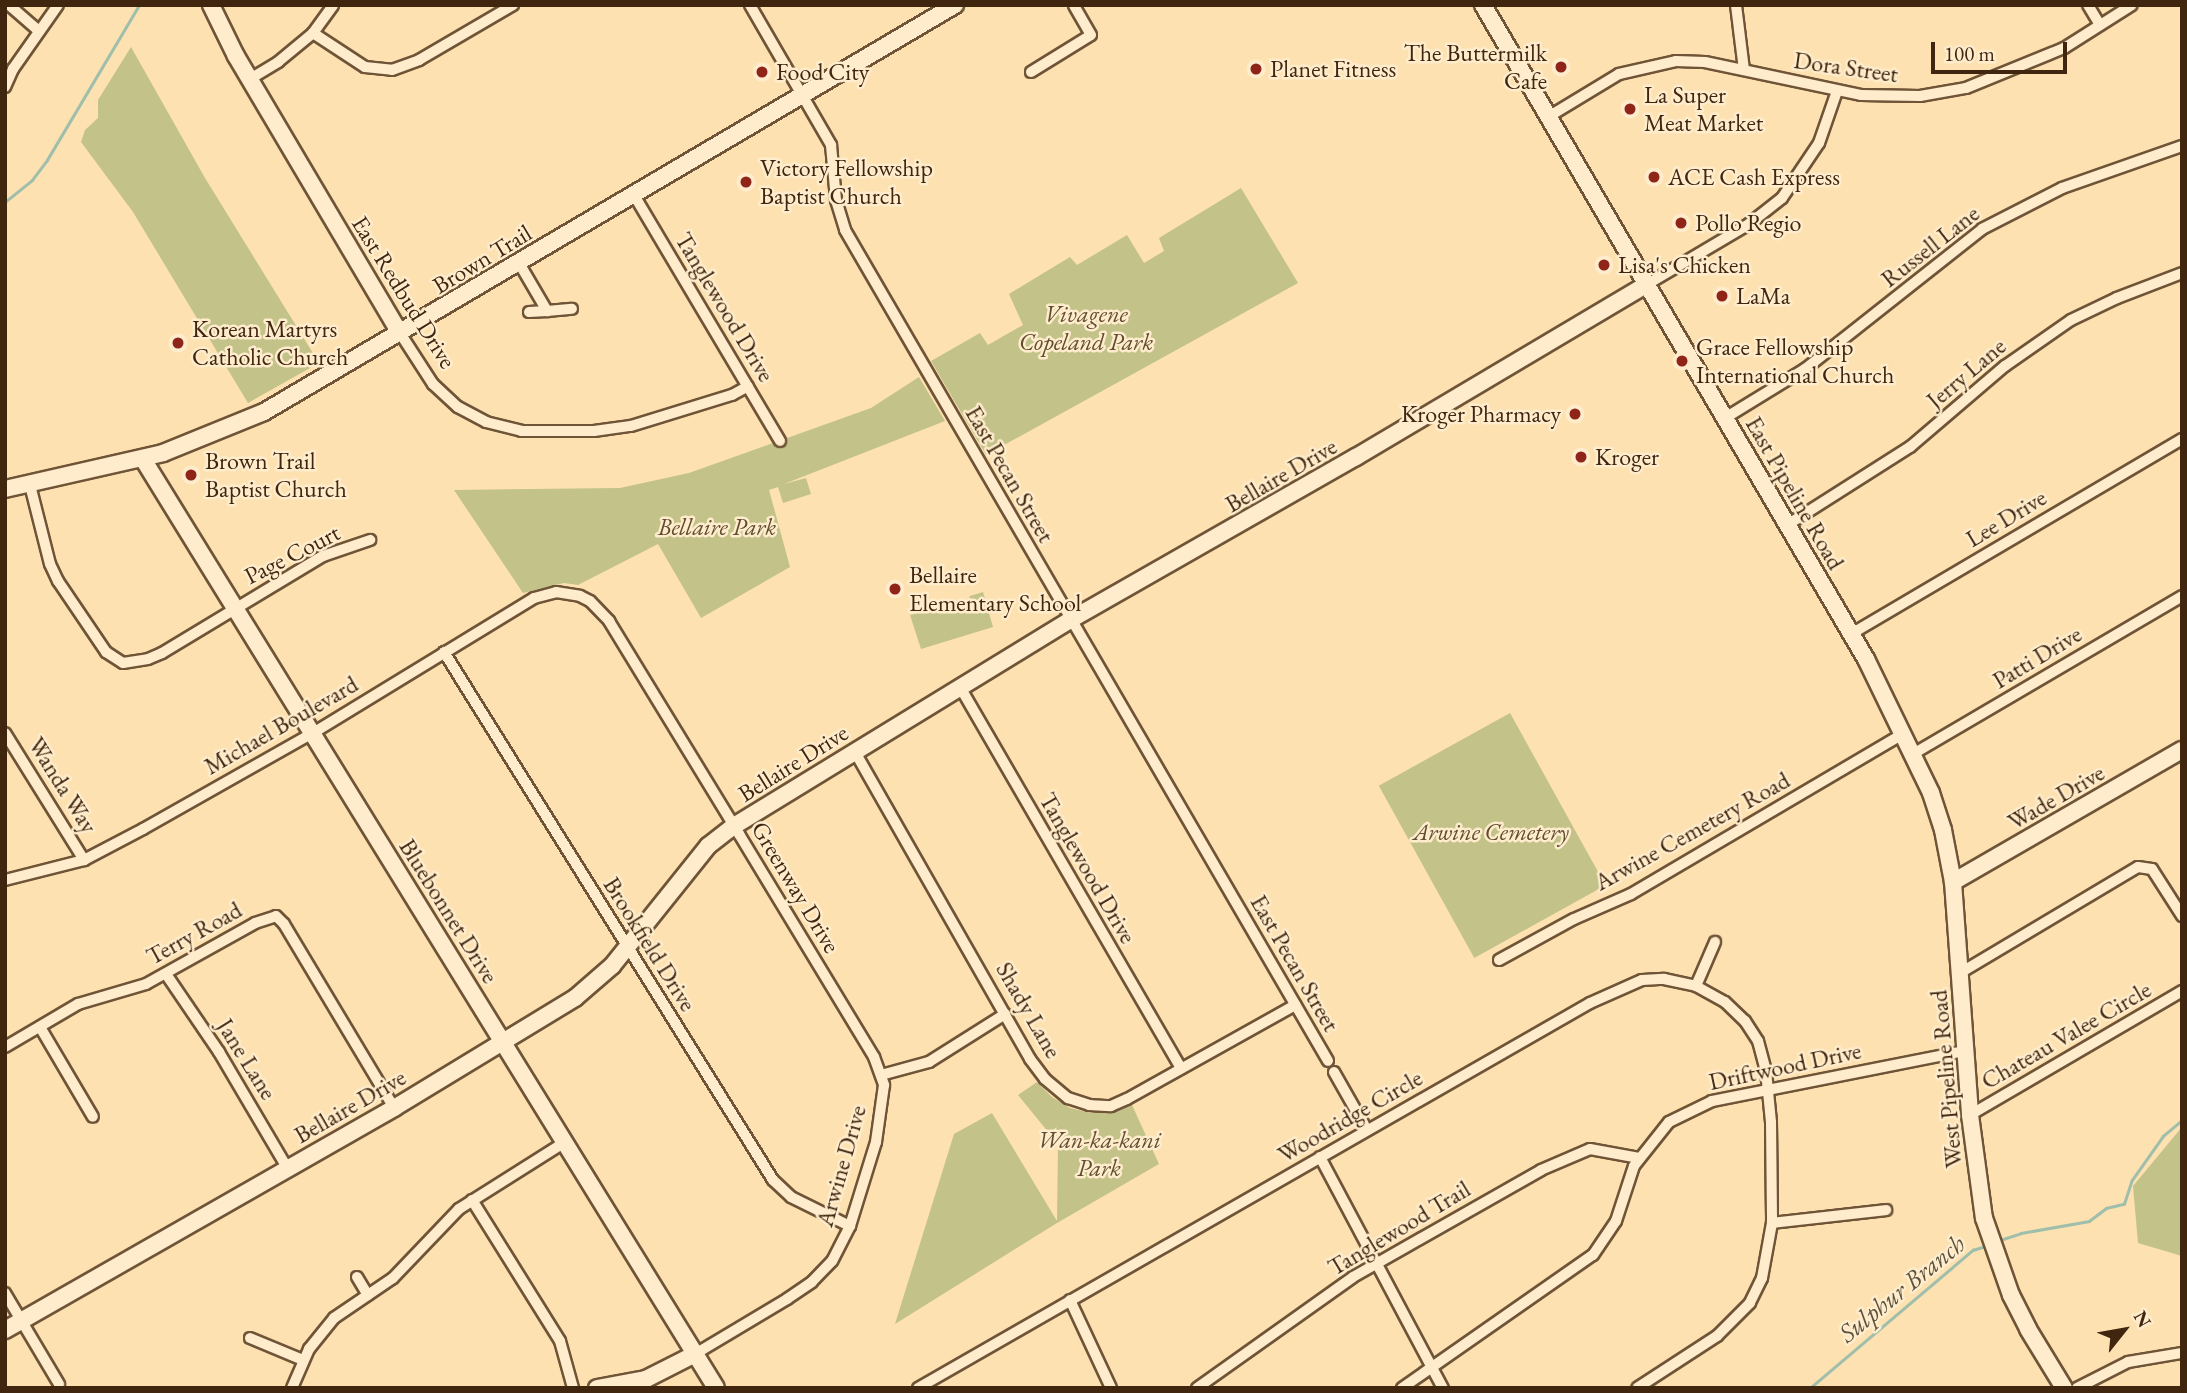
<!DOCTYPE html>
<style>
body{margin:0}
#map{position:relative;width:2187px;height:1393px;overflow:hidden;background:#fde1b0;font-family:"EB Garamond",serif}
div>[style]{position:absolute}
[style*='--x']{left:calc(var(--x)*1px);top:calc(var(--y)*1px);width:calc(var(--w)*1px);rotate:calc(var(--a)*1deg)}
.green>*{inset:0;background:#c2c289;transform-origin:0 0}
.stream>*{height:2.5px;margin:-1.25px;padding:0 1.25px;transform-origin:1.25px;border-radius:1.25px;background:#9fbeab}
.roads{filter:drop-shadow(2px 0 #6f5437) drop-shadow(-2px 0 #6f5437) drop-shadow(0 2px #6f5437) drop-shadow(0 -2px #6f5437)}
.street>*{height:10px;margin:-5px;padding:0 5px;transform-origin:5px;border-radius:5px;background:#feeccc}
.secondary>*{height:16px;margin:-8px;padding:0 8px;transform-origin:8px;border-radius:8px;background:#feeccc}
.dots>*{width:19px;height:19px;translate:-50% -50%;box-sizing:border-box;border:4px solid #feeccc;border-radius:50%}
span{translate:-50% -50%;white-space:nowrap;text-align:center;line-height:1.15;-webkit-text-stroke:5px #feeccc;paint-order:stroke}
.poi-label{font-size:24px;color:#40250f}
.right{translate:-100% -50%;text-align:right}
.left{translate:0 -50%;text-align:left}
.street-label{font-size:24px;color:#40250f}
.park-label{font-size:24px;color:#604c2e;font-style:italic}
.water-label{font-size:26px;color:#5c533e;font-style:italic}
.frame{position:absolute;inset:0;border:7px solid #40250f;pointer-events:none}
.north{position:absolute;left:2089px;top:1295px;width:70px;height:70px;-webkit-text-stroke:5px #feeccc;paint-order:stroke;rotate:59deg;font-size:19px;font-weight:700;line-height:28px;text-align:center;color:#40250f}
.north::after{content:'';display:block;margin:auto;width:24px;height:32px;background:#40250f;clip-path:polygon(50% 0,100% 100%,50% 72%,0 100%)}
.scale{position:absolute;left:1931px;top:42px;width:136px;height:32px;box-sizing:border-box;border:4px solid #40250f;border-top:0;padding-left:9px;font-size:21px;line-height:24px;white-space:nowrap;color:#40250f;-webkit-text-stroke:5px #feeccc;paint-order:stroke}
</style>
<div id="map">
<div class="green">
<div style="clip-path:polygon(131px 47px,205px 178px,319px 363px,248px 403px,133px 212px,81px 142px,85px 130px,98px 118px,98px 100px)"></div>
<div style="clip-path:polygon(1241px 188px,1298px 283px,986px 455px,931px 361px,980px 333px,988px 345px,1023px 325px,1009px 294px,1070px 257px,1077px 265px,1127px 235px,1144px 263px,1164px 251px,1159px 238px)"></div>
<div style="clip-path:polygon(919px 377px,945px 421px,784px 484px,806px 478px,811px 494px,783px 503px,778px 487px,769px 490px,790px 567px,701px 618px,658px 544px,578px 585px,564px 583px,523px 593px,454px 490px,620px 488px,689px 473px,871px 408px)"></div>
<div style="clip-path:polygon(983px 592px,993px 627px,921px 649px,910px 615px,967px 601px,970px 596px)"></div>
<div style="left:1510px;top:713px;width:197px;height:150px;rotate:61deg"></div>
<div style="clip-path:polygon(1037px 1082px,1052px 1097px,1070px 1108px,1091px 1113px,1112px 1112px,1132px 1105px,1159px 1164px,1057px 1223px,895px 1324px,954px 1134px,992px 1113px,1057px 1221px,1058px 1144px,1018px 1095px)"></div>
<div style="clip-path:polygon(2182px 1127px,2182px 1256px,2138px 1243px,2133px 1186px)"></div>
</div>
<div class="stream">
<div style="--x:5;--y:202;--w:35;--a:-39"></div>
<div style="--x:32;--y:180;--w:25;--a:-53"></div>
<div style="--x:47;--y:160;--w:180;--a:-59.3"></div>
<div style="--x:1997;--y:1241;--w:25;--a:-18"></div>
<div style="--x:2021;--y:1233;--w:69;--a:-10"></div>
<div style="--x:2089;--y:1221;--w:21;--a:-37"></div>
<div style="--x:2106;--y:1208;--w:18;--a:-13"></div>
<div style="--x:2124;--y:1204;--w:25;--a:-72"></div>
<div style="--x:2132;--y:1180;--w:54;--a:-54.8"></div>
<div style="--x:2163;--y:1136;--w:25;--a:-40"></div>
<div style="--x:1810;--y:1388;--w:214;--a:-40.3"></div>
<div style="--x:1973;--y:1250;--w:16;--a:-18"></div>
</div>
<div class="roads">
<div class="street">
<div style="--x:9;--y:5;--w:40;--a:41"></div>
<div style="--x:750;--y:5;--w:162;--a:59.9"></div>
<div style="--x:831;--y:145;--w:55;--a:84.8"></div>
<div style="--x:836;--y:200;--w:31;--a:73"></div>
<div style="--x:845;--y:230;--w:961;--a:59.83"></div>
<div style="--x:1736;--y:5;--w:65;--a:83"></div>
<div style="--x:2088;--y:5;--w:23;--a:59"></div>
<div style="--x:313;--y:33;--w:62;--a:33.2"></div>
<div style="--x:365;--y:67;--w:27;--a:6"></div>
<div style="--x:392;--y:70;--w:29;--a:-20"></div>
<div style="--x:419;--y:60;--w:109;--a:-30.3"></div>
<div style="--x:1031;--y:72;--w:70;--a:-31.7"></div>
<div style="--x:1091;--y:35;--w:34;--a:-120"></div>
<div style="--x:250;--y:79;--w:33;--a:-31"></div>
<div style="--x:278;--y:62;--w:45;--a:-39.6"></div>
<div style="--x:313;--y:33;--w:34;--a:-54"></div>
<div style="--x:5;--y:87;--w:20;--a:-66"></div>
<div style="--x:13;--y:69;--w:78;--a:-54.9"></div>
<div style="--x:1548;--y:117;--w:83;--a:-31.2"></div>
<div style="--x:1619;--y:74;--w:58;--a:-12.8"></div>
<div style="--x:1676;--y:61;--w:29;--a:2"></div>
<div style="--x:1705;--y:62;--w:159;--a:11.9"></div>
<div style="--x:1861;--y:95;--w:59;--a:1"></div>
<div style="--x:1920;--y:96;--w:47;--a:-9.9"></div>
<div style="--x:1966;--y:88;--w:106;--a:-22.2"></div>
<div style="--x:2064;--y:48;--w:80;--a:-32.3"></div>
<div style="--x:634;--y:195;--w:286;--a:59.3"></div>
<div style="--x:519;--y:263;--w:56;--a:59.7"></div>
<div style="--x:547;--y:311;--w:25;--a:-5"></div>
<div style="--x:1646;--y:285;--w:120;--a:-30.6"></div>
<div style="--x:1749;--y:224;--w:42;--a:-38.2"></div>
<div style="--x:1782;--y:198;--w:66;--a:-56.1"></div>
<div style="--x:1819;--y:143;--w:55;--a:-70.9"></div>
<div style="--x:529;--y:312;--w:18;--a:-3"></div>
<div style="--x:400;--y:333;--w:61;--a:57.1"></div>
<div style="--x:433;--y:384;--w:34;--a:43"></div>
<div style="--x:458;--y:407;--w:32;--a:28"></div>
<div style="--x:486;--y:422;--w:36;--a:14"></div>
<div style="--x:521;--y:431;--w:73;--a:0"></div>
<div style="--x:594;--y:431;--w:37;--a:-8"></div>
<div style="--x:631;--y:426;--w:106;--a:-17.1"></div>
<div style="--x:732;--y:395;--w:18;--a:-29"></div>
<div style="--x:1725;--y:418;--w:94;--a:-31.5"></div>
<div style="--x:1805;--y:369;--w:226;--a:-38.3"></div>
<div style="--x:1982;--y:229;--w:90;--a:-27.1"></div>
<div style="--x:2062;--y:188;--w:127;--a:-19.3"></div>
<div style="--x:30;--y:485;--w:81;--a:75.8"></div>
<div style="--x:50;--y:564;--w:19;--a:65"></div>
<div style="--x:58;--y:581;--w:86;--a:55.9"></div>
<div style="--x:106;--y:652;--w:20;--a:33"></div>
<div style="--x:123;--y:663;--w:25;--a:-9"></div>
<div style="--x:148;--y:659;--w:15;--a:-23"></div>
<div style="--x:162;--y:653;--w:188;--a:-31.1"></div>
<div style="--x:323;--y:556;--w:50;--a:-18.8"></div>
<div style="--x:1787;--y:525;--w:146;--a:-32.4"></div>
<div style="--x:1910;--y:447;--w:125;--a:-40.5"></div>
<div style="--x:2005;--y:366;--w:80;--a:-34.9"></div>
<div style="--x:2071;--y:320;--w:51;--a:-25.6"></div>
<div style="--x:2117;--y:298;--w:70;--a:-21"></div>
<div style="--x:1851;--y:634;--w:384;--a:-30.5"></div>
<div style="--x:444;--y:652;--w:622;--a:58.07"></div>
<div style="--x:773;--y:1180;--w:25;--a:43"></div>
<div style="--x:791;--y:1197;--w:66;--a:26.2"></div>
<div style="--x:960;--y:687;--w:441;--a:59.9"></div>
<div style="--x:5;--y:733;--w:150;--a:58.1"></div>
<div style="--x:855;--y:752;--w:353;--a:60.3"></div>
<div style="--x:1030;--y:1059;--w:25;--a:53"></div>
<div style="--x:1045;--y:1079;--w:30;--a:40"></div>
<div style="--x:1068;--y:1098;--w:22;--a:18"></div>
<div style="--x:1089;--y:1105;--w:22;--a:3"></div>
<div style="--x:1111;--y:1106;--w:17;--a:-24"></div>
<div style="--x:1127;--y:1099;--w:193;--a:-29.2"></div>
<div style="--x:1913;--y:754;--w:312;--a:-30.4"></div>
<div style="--x:5;--y:880;--w:81;--a:-14.2"></div>
<div style="--x:84;--y:860;--w:67;--a:-27.7"></div>
<div style="--x:143;--y:829;--w:195;--a:-29.5"></div>
<div style="--x:313;--y:733;--w:259;--a:-31.4"></div>
<div style="--x:534;--y:598;--w:23;--a:-15"></div>
<div style="--x:556;--y:592;--w:24;--a:9"></div>
<div style="--x:580;--y:596;--w:11;--a:27"></div>
<div style="--x:590;--y:601;--w:28;--a:46"></div>
<div style="--x:609;--y:621;--w:250;--a:58.6"></div>
<div style="--x:739;--y:834;--w:261;--a:58.8"></div>
<div style="--x:874;--y:1057;--w:30;--a:70"></div>
<div style="--x:884;--y:1085;--w:58;--a:98"></div>
<div style="--x:876;--y:1142;--w:88;--a:107.2"></div>
<div style="--x:850;--y:1226;--w:39;--a:117"></div>
<div style="--x:832;--y:1261;--w:29;--a:134"></div>
<div style="--x:812;--y:1282;--w:30;--a:146"></div>
<div style="--x:787;--y:1299;--w:107;--a:149.1"></div>
<div style="--x:1499;--y:960;--w:85;--a:-28.7"></div>
<div style="--x:1574;--y:919;--w:62;--a:-23.7"></div>
<div style="--x:1631;--y:894;--w:316;--a:-30.5"></div>
<div style="--x:1960;--y:973;--w:207;--a:-30.8"></div>
<div style="--x:2138;--y:867;--w:14;--a:8"></div>
<div style="--x:2152;--y:869;--w:56;--a:57.4"></div>
<div style="--x:166;--y:974;--w:94;--a:55.8"></div>
<div style="--x:219;--y:1052;--w:136;--a:59.5"></div>
<div style="--x:1696;--y:986;--w:48;--a:-66.6"></div>
<div style="--x:40;--y:1027;--w:104;--a:59.5"></div>
<div style="--x:5;--y:1047;--w:85;--a:-30.5"></div>
<div style="--x:78;--y:1004;--w:71;--a:-16.4"></div>
<div style="--x:146;--y:984;--w:125;--a:-29.2"></div>
<div style="--x:255;--y:923;--w:22;--a:-18"></div>
<div style="--x:276;--y:916;--w:11;--a:45"></div>
<div style="--x:284;--y:924;--w:214;--a:59.1"></div>
<div style="--x:1334;--y:1072;--w:67;--a:60.4"></div>
<div style="--x:881;--y:1075;--w:50;--a:-15.2"></div>
<div style="--x:929;--y:1062;--w:90;--a:-32.3"></div>
<div style="--x:1970;--y:1115;--w:246;--a:-30.3"></div>
<div style="--x:1320;--y:1157;--w:262;--a:62"></div>
<div style="--x:472;--y:1200;--w:166;--a:58"></div>
<div style="--x:560;--y:1341;--w:49;--a:74.5"></div>
<div style="--x:1772;--y:1223;--w:115;--a:-6.5"></div>
<div style="--x:357;--y:1277;--w:21;--a:59"></div>
<div style="--x:5;--y:1293;--w:106;--a:59.3"></div>
<div style="--x:1070;--y:1300;--w:97;--a:65"></div>
<div style="--x:250;--y:1338;--w:57;--a:22.5"></div>
<div style="--x:292;--y:1388;--w:43;--a:-66.4"></div>
<div style="--x:309;--y:1349;--w:40;--a:-51"></div>
<div style="--x:334;--y:1318;--w:71;--a:-34.1"></div>
<div style="--x:393;--y:1278;--w:95;--a:-46.3"></div>
<div style="--x:459;--y:1209;--w:125;--a:-32.3"></div>
<div style="--x:918;--y:1388;--w:774;--a:-29.81"></div>
<div style="--x:1590;--y:1003;--w:57;--a:-23.9"></div>
<div style="--x:1642;--y:980;--w:22;--a:-3"></div>
<div style="--x:1664;--y:979;--w:33;--a:12"></div>
<div style="--x:1696;--y:986;--w:33;--a:29"></div>
<div style="--x:1725;--y:1002;--w:28;--a:44"></div>
<div style="--x:1745;--y:1021;--w:24;--a:57"></div>
<div style="--x:1758;--y:1041;--w:31;--a:75"></div>
<div style="--x:1766;--y:1071;--w:51;--a:84.4"></div>
<div style="--x:1771;--y:1122;--w:101;--a:89.4"></div>
<div style="--x:1772;--y:1223;--w:56;--a:100.3"></div>
<div style="--x:1762;--y:1278;--w:28;--a:116"></div>
<div style="--x:1750;--y:1303;--w:47;--a:135"></div>
<div style="--x:1717;--y:1336;--w:95;--a:147"></div>
<div style="--x:1197;--y:1388;--w:191;--a:-35.4"></div>
<div style="--x:1353;--y:1277;--w:216;--a:-29.6"></div>
<div style="--x:1541;--y:1170;--w:53;--a:-23.2"></div>
<div style="--x:1590;--y:1149;--w:50;--a:10.4"></div>
<div style="--x:1402;--y:1388;--w:233;--a:-34.9"></div>
<div style="--x:1593;--y:1255;--w:41;--a:-55.9"></div>
<div style="--x:1616;--y:1221;--w:58;--a:-71.9"></div>
<div style="--x:1634;--y:1166;--w:56;--a:-51.5"></div>
<div style="--x:1669;--y:1122;--w:48;--a:-26"></div>
<div style="--x:1712;--y:1101;--w:258;--a:-11.2"></div>
<div style="--x:2077;--y:1388;--w:57;--a:-27"></div>
<div style="--x:2128;--y:1362;--w:55;--a:-9.5"></div>
</div>
<div class="secondary">
<div style="--x:211;--y:5;--w:57;--a:63.9"></div>
<div style="--x:236;--y:56;--w:322;--a:59.4"></div>
<div style="--x:1483;--y:5;--w:758;--a:59.65"></div>
<div style="--x:1866;--y:659;--w:149;--a:64.1"></div>
<div style="--x:1931;--y:793;--w:39;--a:72"></div>
<div style="--x:1943;--y:830;--w:53;--a:79.1"></div>
<div style="--x:1953;--y:882;--w:234;--a:85.8"></div>
<div style="--x:1970;--y:1115;--w:104;--a:82.3"></div>
<div style="--x:1984;--y:1218;--w:82;--a:70.7"></div>
<div style="--x:2011;--y:1295;--w:38;--a:63"></div>
<div style="--x:2028;--y:1329;--w:69;--a:58.6"></div>
<div style="--x:143;--y:459;--w:1091;--a:58.33"></div>
<div style="--x:5;--y:489;--w:162;--a:-12.8"></div>
<div style="--x:163;--y:453;--w:109;--a:-22.1"></div>
<div style="--x:264;--y:412;--w:802;--a:-30.5"></div>
<div style="--x:1953;--y:882;--w:264;--a:-30"></div>
<div style="--x:5;--y:1330;--w:448;--a:-29.7"></div>
<div style="--x:394;--y:1108;--w:212;--a:-31.3"></div>
<div style="--x:575;--y:998;--w:49;--a:-40.9"></div>
<div style="--x:612;--y:966;--w:154;--a:-51.3"></div>
<div style="--x:708;--y:846;--w:33;--a:-38"></div>
<div style="--x:734;--y:826;--w:394;--a:-31.5"></div>
<div style="--x:1070;--y:620;--w:329;--a:-29.7"></div>
<div style="--x:1356;--y:457;--w:337;--a:-30.7"></div>
<div style="--x:597;--y:1388;--w:50;--a:-10.4"></div>
<div style="--x:646;--y:1379;--w:55;--a:-27"></div>
</div>
</div>
<div class="dots">
<div style="left:1561px;top:67px;background:#8f2418"></div>
<div style="left:1256px;top:69px;background:#8f2418"></div>
<div style="left:762px;top:72px;background:#8f2418"></div>
<div style="left:1630px;top:109px;background:#8f2418"></div>
<div style="left:1654px;top:177px;background:#8f2418"></div>
<div style="left:746px;top:182px;background:#8f2418"></div>
<div style="left:1681px;top:223px;background:#8f2418"></div>
<div style="left:1604px;top:265px;background:#8f2418"></div>
<div style="left:1722px;top:296px;background:#8f2418"></div>
<div style="left:178px;top:343px;background:#8f2418"></div>
<div style="left:1682px;top:361px;background:#8f2418"></div>
<div style="left:1575px;top:414px;background:#8f2418"></div>
<div style="left:1581px;top:457px;background:#8f2418"></div>
<div style="left:191px;top:475px;background:#8f2418"></div>
<div style="left:895px;top:589px;background:#8f2418"></div>
</div>
<div class="poi-label">
<span class="right" style="left:1547px;top:67px">The Buttermilk<br>Cafe</span>
<span class="left" style="left:1270px;top:69px">Planet Fitness</span>
<span class="left" style="left:776px;top:72px">Food City</span>
<span class="left" style="left:1644px;top:109px">La Super<br>Meat Market</span>
<span class="left" style="left:760px;top:182px">Victory Fellowship<br>Baptist Church</span>
<span class="left" style="left:1668px;top:177px">ACE Cash Express</span>
<span class="left" style="left:1695px;top:223px">Pollo Regio</span>
<span class="left" style="left:1618px;top:265px">Lisa's Chicken</span>
<span class="left" style="left:1736px;top:296px">LaMa</span>
<span class="left" style="left:192px;top:343px">Korean Martyrs<br>Catholic Church</span>
<span class="left" style="left:1696px;top:361px">Grace Fellowship<br>International Church</span>
<span class="right" style="left:1561px;top:414px">Kroger Pharmacy</span>
<span class="left" style="left:1595px;top:457px">Kroger</span>
<span class="left" style="left:205px;top:475px">Brown Trail<br>Baptist Church</span>
<span class="left" style="left:909px;top:589px">Bellaire<br>Elementary School</span>
</div>
<div class="street-label">
<span style="left:1846px;top:67px;rotate:8deg">Dora Street</span>
<span style="left:1930px;top:246px;rotate:-38deg">Russell Lane</span>
<span style="left:482px;top:259px;rotate:-31deg">Brown Trail</span>
<span style="left:404px;top:292px;rotate:58deg">East Redbud Drive</span>
<span style="left:725px;top:307px;rotate:59deg">Tanglewood Drive</span>
<span style="left:1966px;top:373px;rotate:-40deg">Jerry Lane</span>
<span style="left:1010px;top:474px;rotate:60deg">East Pecan Street</span>
<span style="left:1281px;top:475px;rotate:-30deg">Bellaire Drive</span>
<span style="left:1795px;top:493px;rotate:60deg">East Pipeline Road</span>
<span style="left:2006px;top:518px;rotate:-31deg">Lee Drive</span>
<span style="left:292px;top:554px;rotate:-27deg">Page Court</span>
<span style="left:2037px;top:657px;rotate:-31deg">Patti Drive</span>
<span style="left:281px;top:725px;rotate:-30deg">Michael Boulevard</span>
<span style="left:793px;top:763px;rotate:-32deg">Bellaire Drive</span>
<span style="left:63px;top:785px;rotate:58deg">Wanda Way</span>
<span style="left:2056px;top:797px;rotate:-30deg">Wade Drive</span>
<span style="left:1692px;top:831px;rotate:-29deg">Arwine Cemetery Road</span>
<span style="left:1088px;top:868px;rotate:60deg">Tanglewood Drive</span>
<span style="left:796px;top:887px;rotate:59deg">Greenway Drive</span>
<span style="left:449px;top:911px;rotate:58deg">Bluebonnet Drive</span>
<span style="left:194px;top:933px;rotate:-29deg">Terry Road</span>
<span style="left:650px;top:944px;rotate:58deg">Brookfield Drive</span>
<span style="left:1295px;top:963px;rotate:60deg">East Pecan Street</span>
<span style="left:1029px;top:1010px;rotate:60deg">Shady Lane</span>
<span style="left:2066px;top:1035px;rotate:-30deg">Chateau Valee Circle</span>
<span style="left:247px;top:1059px;rotate:58deg">Jane Lane</span>
<span style="left:1785px;top:1066px;rotate:-12deg">Driftwood Drive</span>
<span style="left:1946px;top:1079px;rotate:-95deg">West Pipeline Road</span>
<span style="left:350px;top:1106px;rotate:-30deg">Bellaire Drive</span>
<span style="left:1350px;top:1116px;rotate:-30deg">Woodridge Circle</span>
<span style="left:841px;top:1166px;rotate:-74deg">Arwine Drive</span>
<span style="left:1399px;top:1228px;rotate:-31deg">Tanglewood Trail</span>
</div>
<div class="park-label">
<span style="left:1086px;top:328px">Vivagene<br>Copeland Park</span>
<span style="left:717px;top:527px">Bellaire Park</span>
<span style="left:1491px;top:832px">Arwine Cemetery</span>
<span style="left:1099px;top:1154px">Wan-ka-kani<br>Park</span>
</div>
<div class="water-label">
<span style="left:1902px;top:1289px;rotate:-39deg">Sulphur Branch</span>
</div>
<div class="frame"></div>
<div class="north">N</div>
<div class="scale">100 m</div>
</div>
